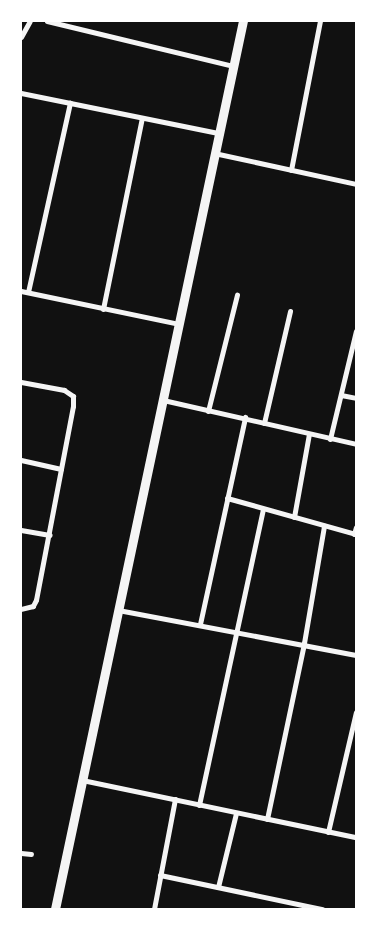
<!DOCTYPE html>
<style>
body{margin:0}
#map{position:relative;width:377px;height:930px;overflow:hidden;background:#111;font-family:Lato,sans-serif}
div>[style]{position:absolute}
[style*='--x']{left:calc(var(--x)*1px);top:calc(var(--y)*1px);width:calc(var(--w)*1px);rotate:calc(var(--a)*1deg)}
.minor>*{height:5px;margin:-2.5px;padding:0 2.5px;transform-origin:2.5px;border-radius:2.5px;background:#f5f5f5}
.tertiary>*{height:9px;margin:-4.5px;padding:0 4.5px;transform-origin:4.5px;border-radius:4.5px;background:#f5f5f5}
span{translate:-50% -50%;white-space:nowrap;text-align:center;line-height:1.15;-webkit-text-stroke:4px #fff;paint-order:stroke}
.frame{position:absolute;inset:0;border:22px solid #fff;pointer-events:none}
</style>
<div id="map">
<div class="minor">
<div style="--x:47;--y:21;--w:191;--a:13.6"></div>
<div style="--x:21;--y:37;--w:18;--a:-61"></div>
<div style="--x:21;--y:93;--w:201;--a:11.5"></div>
<div style="--x:214;--y:153;--w:145;--a:12.3"></div>
<div style="--x:291;--y:170;--w:152;--a:-79"></div>
<div style="--x:21;--y:291;--w:161;--a:11.8"></div>
<div style="--x:28;--y:292;--w:194;--a:-77.5"></div>
<div style="--x:103;--y:309;--w:195;--a:-78.5"></div>
<div style="--x:21;--y:382;--w:44;--a:10.5"></div>
<div style="--x:64;--y:390;--w:11;--a:34"></div>
<div style="--x:73;--y:396;--w:10;--a:90"></div>
<div style="--x:73;--y:406;--w:197;--a:100.8"></div>
<div style="--x:36;--y:600;--w:7;--a:117"></div>
<div style="--x:33;--y:606;--w:12;--a:166"></div>
<div style="--x:341;--y:395;--w:15;--a:11"></div>
<div style="--x:163;--y:400;--w:198;--a:12.8"></div>
<div style="--x:208;--y:411;--w:120;--a:-76"></div>
<div style="--x:264;--y:423;--w:115;--a:-76.9"></div>
<div style="--x:330;--y:439;--w:111;--a:-76.5"></div>
<div style="--x:21;--y:460;--w:41;--a:12.7"></div>
<div style="--x:227;--y:498;--w:134;--a:15.6"></div>
<div style="--x:294;--y:517;--w:84;--a:-79.8"></div>
<div style="--x:21;--y:530;--w:29;--a:10"></div>
<div style="--x:354;--y:534;--w:7;--a:-74"></div>
<div style="--x:118;--y:610;--w:242;--a:10.7"></div>
<div style="--x:200;--y:624;--w:212;--a:-77.7"></div>
<div style="--x:82;--y:780;--w:280;--a:11.8"></div>
<div style="--x:199;--y:805;--w:303;--a:-77.8"></div>
<div style="--x:267;--y:819;--w:180;--a:-78.1"></div>
<div style="--x:304;--y:643;--w:119;--a:-80.3"></div>
<div style="--x:328;--y:832;--w:123;--a:-76.9"></div>
<div style="--x:21;--y:853;--w:10;--a:6"></div>
<div style="--x:160;--y:875;--w:166;--a:11.9"></div>
<div style="--x:218;--y:887;--w:76;--a:-76.3"></div>
<div style="--x:154;--y:909;--w:112;--a:-79.2"></div>
</div>
<div class="tertiary">
<div style="--x:55;--y:909;--w:908;--a:-78.05"></div>
</div>
<div class="frame"></div>
</div>
